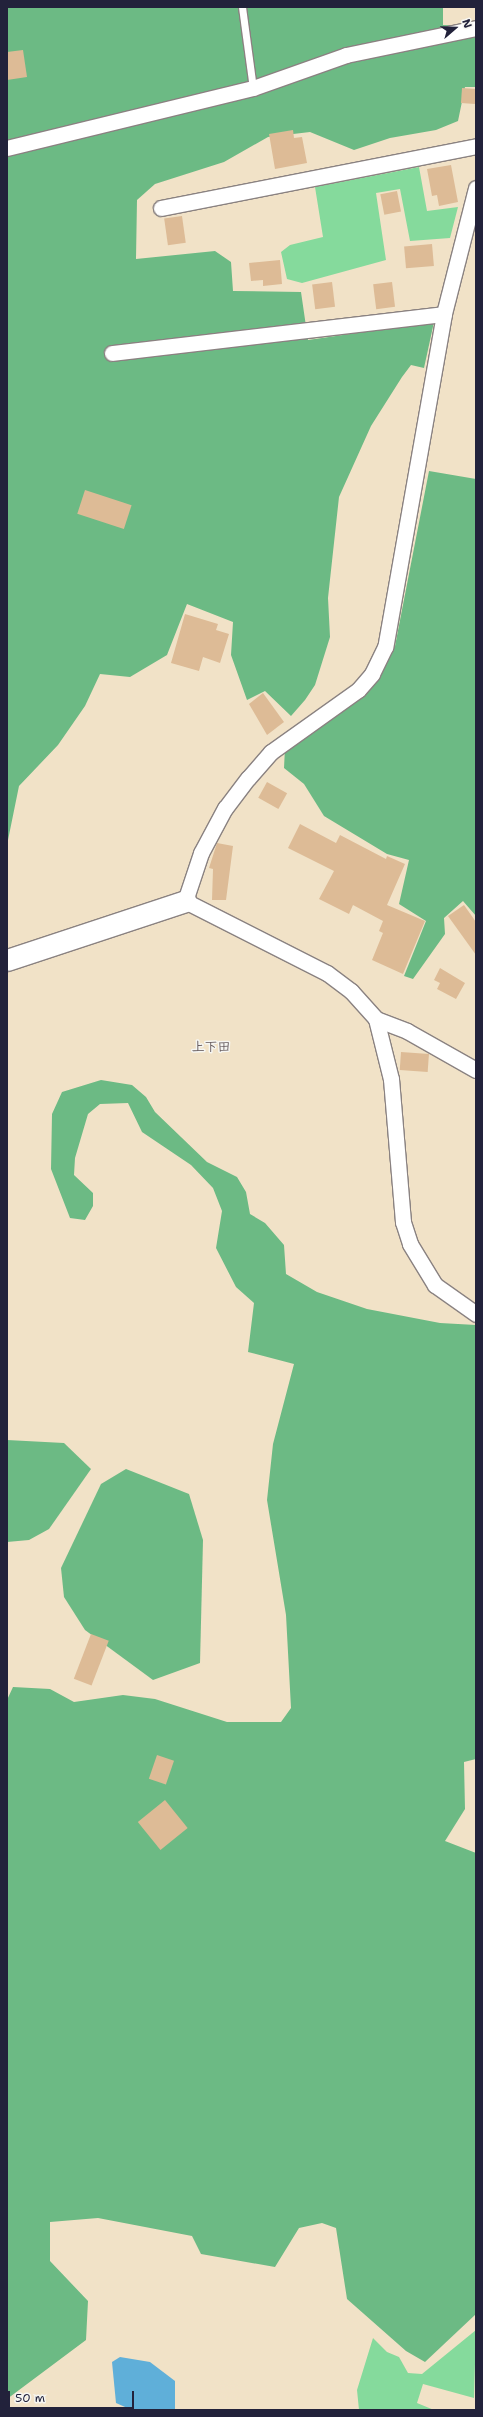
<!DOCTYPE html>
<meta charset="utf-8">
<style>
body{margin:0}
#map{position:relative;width:483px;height:2417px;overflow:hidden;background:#f1e2c7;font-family:"Shantell Sans","Klee One",sans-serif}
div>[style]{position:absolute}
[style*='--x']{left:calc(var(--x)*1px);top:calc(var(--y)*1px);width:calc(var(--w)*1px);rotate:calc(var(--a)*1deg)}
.green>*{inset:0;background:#85da9c}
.forest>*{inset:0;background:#6cba84}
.water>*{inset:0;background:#5fafd9}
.building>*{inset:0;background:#ddbb96;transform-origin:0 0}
.roads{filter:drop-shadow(1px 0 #8a8281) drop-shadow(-1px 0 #8a8281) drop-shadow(0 1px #8a8281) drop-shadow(0 -1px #8a8281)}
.lane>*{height:7px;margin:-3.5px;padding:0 3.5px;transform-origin:3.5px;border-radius:3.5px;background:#fff}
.street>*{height:15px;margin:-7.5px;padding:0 7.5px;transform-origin:7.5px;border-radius:7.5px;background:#fff}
.secondary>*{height:21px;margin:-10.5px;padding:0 10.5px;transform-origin:10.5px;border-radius:10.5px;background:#fff}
span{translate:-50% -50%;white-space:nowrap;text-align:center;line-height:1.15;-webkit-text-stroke:3px #f6f6f2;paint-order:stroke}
.neighbourhood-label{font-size:13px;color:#63585b;font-weight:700}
.frame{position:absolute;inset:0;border:8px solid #22223b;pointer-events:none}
.north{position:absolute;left:435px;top:8px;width:40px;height:40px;-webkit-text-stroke:3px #f6f6f2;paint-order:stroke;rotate:70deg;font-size:11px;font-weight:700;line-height:16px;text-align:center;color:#22223b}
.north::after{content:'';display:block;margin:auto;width:14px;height:18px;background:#22223b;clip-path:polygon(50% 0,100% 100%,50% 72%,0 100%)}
.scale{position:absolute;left:8px;top:2391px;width:126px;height:18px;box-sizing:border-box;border:2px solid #22223b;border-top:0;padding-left:5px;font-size:12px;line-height:14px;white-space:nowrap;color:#22223b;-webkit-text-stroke:3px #f6f6f2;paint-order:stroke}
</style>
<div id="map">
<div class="green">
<div style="clip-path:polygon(419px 167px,427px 211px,458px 207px,450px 238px,410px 241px,400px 189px,376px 193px,386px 260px,302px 283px,287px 279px,281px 252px,290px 245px,323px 237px,315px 187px)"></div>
<div style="clip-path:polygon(476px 2330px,474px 2398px,423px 2384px,417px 2403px,434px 2410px,359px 2410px,357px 2390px,373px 2338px,387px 2352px,399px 2357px,408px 2373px,422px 2374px)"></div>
</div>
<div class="forest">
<div style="clip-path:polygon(7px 7px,443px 7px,443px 25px,476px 26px,476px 87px,465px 87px,458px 121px,436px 130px,390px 138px,354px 150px,310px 132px,268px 137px,224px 162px,155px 184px,137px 200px,136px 259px,215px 251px,231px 262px,233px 291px,301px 292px,308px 340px,434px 322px,424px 368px,411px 365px,402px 377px,371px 426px,339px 497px,328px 598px,330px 637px,315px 685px,305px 700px,291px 716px,265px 691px,247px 700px,231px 655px,233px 622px,187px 604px,167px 655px,130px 677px,100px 674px,85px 706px,58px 745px,19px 786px,7px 845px)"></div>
<div style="clip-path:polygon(429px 471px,476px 479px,476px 916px,463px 901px,444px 918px,445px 934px,413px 979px,404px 976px,426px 921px,399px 904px,409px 860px,387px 854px,324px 816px,304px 784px,284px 768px,285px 748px,376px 680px,395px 646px)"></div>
<div style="clip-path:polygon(101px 1080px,132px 1085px,146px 1097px,155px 1112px,207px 1162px,237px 1177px,246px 1192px,250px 1214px,265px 1223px,284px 1245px,286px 1274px,317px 1292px,367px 1309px,440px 1323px,476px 1325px,476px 1759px,464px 1762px,465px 1809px,445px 1841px,476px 1853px,476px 2314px,425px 2362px,406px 2351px,347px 2299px,336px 2228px,322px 2223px,299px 2228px,275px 2267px,201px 2254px,192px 2236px,98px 2218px,50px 2222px,50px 2261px,88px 2301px,86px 2340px,7px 2399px,7px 1700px,13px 1687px,50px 1689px,74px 1702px,123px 1695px,155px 1699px,227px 1722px,281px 1722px,291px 1708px,286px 1615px,267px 1500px,273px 1444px,294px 1364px,248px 1352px,254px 1303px,236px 1287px,216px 1248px,222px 1211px,213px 1188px,191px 1165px,142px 1132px,128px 1103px,100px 1104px,88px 1114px,75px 1158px,74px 1175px,93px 1193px,93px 1206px,85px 1220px,70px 1218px,51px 1169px,52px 1114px,62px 1092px)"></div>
<div style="clip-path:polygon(7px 1440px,64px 1443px,91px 1469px,49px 1529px,29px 1540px,7px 1542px)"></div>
<div style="clip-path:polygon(126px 1469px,189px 1494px,203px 1540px,200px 1663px,153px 1680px,85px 1630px,64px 1597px,61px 1568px,101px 1484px)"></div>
</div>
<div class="water">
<div style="clip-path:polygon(120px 2357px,150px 2362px,175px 2381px,175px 2410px,132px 2410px,116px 2403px,112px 2362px)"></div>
</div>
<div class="building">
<div style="clip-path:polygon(23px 50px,27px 77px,7px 80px,7px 52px)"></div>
<div style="left:462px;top:88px;width:14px;height:15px;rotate:4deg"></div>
<div style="clip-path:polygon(293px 130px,294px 138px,302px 137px,307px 163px,275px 169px,269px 134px)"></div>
<div style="clip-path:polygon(451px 165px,458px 202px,439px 206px,437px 195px,432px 196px,427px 169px)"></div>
<div style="left:397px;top:191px;width:21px;height:17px;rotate:79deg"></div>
<div style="left:182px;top:216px;width:27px;height:18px;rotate:82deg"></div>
<div style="left:432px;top:244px;width:22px;height:28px;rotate:85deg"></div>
<div style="clip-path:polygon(280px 260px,282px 284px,263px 286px,263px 280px,251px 281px,249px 263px)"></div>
<div style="left:332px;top:282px;width:25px;height:20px;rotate:83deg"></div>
<div style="left:392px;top:282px;width:25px;height:19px;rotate:83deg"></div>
<div style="left:85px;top:490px;width:49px;height:25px;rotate:18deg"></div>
<div style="clip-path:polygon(185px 614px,218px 624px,216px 630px,229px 634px,220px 663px,203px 657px,199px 671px,171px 663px)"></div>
<div style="clip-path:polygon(263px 693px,284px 722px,267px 735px,249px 704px)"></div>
<div style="left:267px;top:782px;width:23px;height:18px;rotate:29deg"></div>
<div style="clip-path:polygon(300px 824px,336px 843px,340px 835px,386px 859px,387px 856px,405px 864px,387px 905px,425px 921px,403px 974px,372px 960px,383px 933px,379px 931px,383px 921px,353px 905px,349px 914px,319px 899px,334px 871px,288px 848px)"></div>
<div style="clip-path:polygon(217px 843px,233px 846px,226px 900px,212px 900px,213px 869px,209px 868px)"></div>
<div style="clip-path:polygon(464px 905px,476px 922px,476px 955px,448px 916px)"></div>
<div style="clip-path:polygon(440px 968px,465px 983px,456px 999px,437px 989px,440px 983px,434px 980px)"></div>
<div style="left:401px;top:1052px;width:28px;height:18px;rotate:4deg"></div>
<div style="left:91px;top:1634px;width:19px;height:48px;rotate:21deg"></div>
<div style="left:157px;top:1755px;width:18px;height:25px;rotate:19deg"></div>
<div style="left:165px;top:1800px;width:36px;height:35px;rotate:51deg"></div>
</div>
<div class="roads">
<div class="lane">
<div style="--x:242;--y:7;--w:82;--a:82.3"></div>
</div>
<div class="street">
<div style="--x:7;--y:148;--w:253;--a:-13.7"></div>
<div style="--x:253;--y:88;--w:99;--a:-19.5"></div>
<div style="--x:346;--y:55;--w:133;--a:-11.7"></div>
<div style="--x:476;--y:188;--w:130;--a:104.3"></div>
<div style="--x:444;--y:314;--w:338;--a:100"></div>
<div style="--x:385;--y:647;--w:30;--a:116"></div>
<div style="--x:372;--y:674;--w:21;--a:131"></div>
<div style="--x:358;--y:690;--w:107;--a:144.5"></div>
<div style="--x:271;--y:752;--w:35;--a:131"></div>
<div style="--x:248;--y:778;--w:38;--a:127"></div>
<div style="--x:225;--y:808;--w:51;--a:118.1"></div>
<div style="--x:201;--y:853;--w:51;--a:108.4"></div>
<div style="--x:185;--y:901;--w:159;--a:26.9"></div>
<div style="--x:327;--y:973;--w:30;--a:37"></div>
<div style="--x:351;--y:991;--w:38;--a:48"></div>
<div style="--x:376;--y:1019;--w:62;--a:76"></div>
<div style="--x:391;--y:1079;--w:144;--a:85.2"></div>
<div style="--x:403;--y:1222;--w:23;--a:72"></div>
<div style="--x:410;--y:1244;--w:48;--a:58.6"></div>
<div style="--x:435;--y:1285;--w:50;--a:35.3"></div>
<div style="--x:161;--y:208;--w:321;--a:-11.1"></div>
<div style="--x:112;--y:353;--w:334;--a:-6.7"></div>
<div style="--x:376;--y:1019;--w:33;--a:21"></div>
<div style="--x:407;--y:1031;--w:79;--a:29.5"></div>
</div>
<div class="secondary">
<div style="--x:7;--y:960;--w:188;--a:-18.3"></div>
</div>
</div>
<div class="neighbourhood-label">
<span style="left:211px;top:1047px">上下田</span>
</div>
<div class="frame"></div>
<div class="north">N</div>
<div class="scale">50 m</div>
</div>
